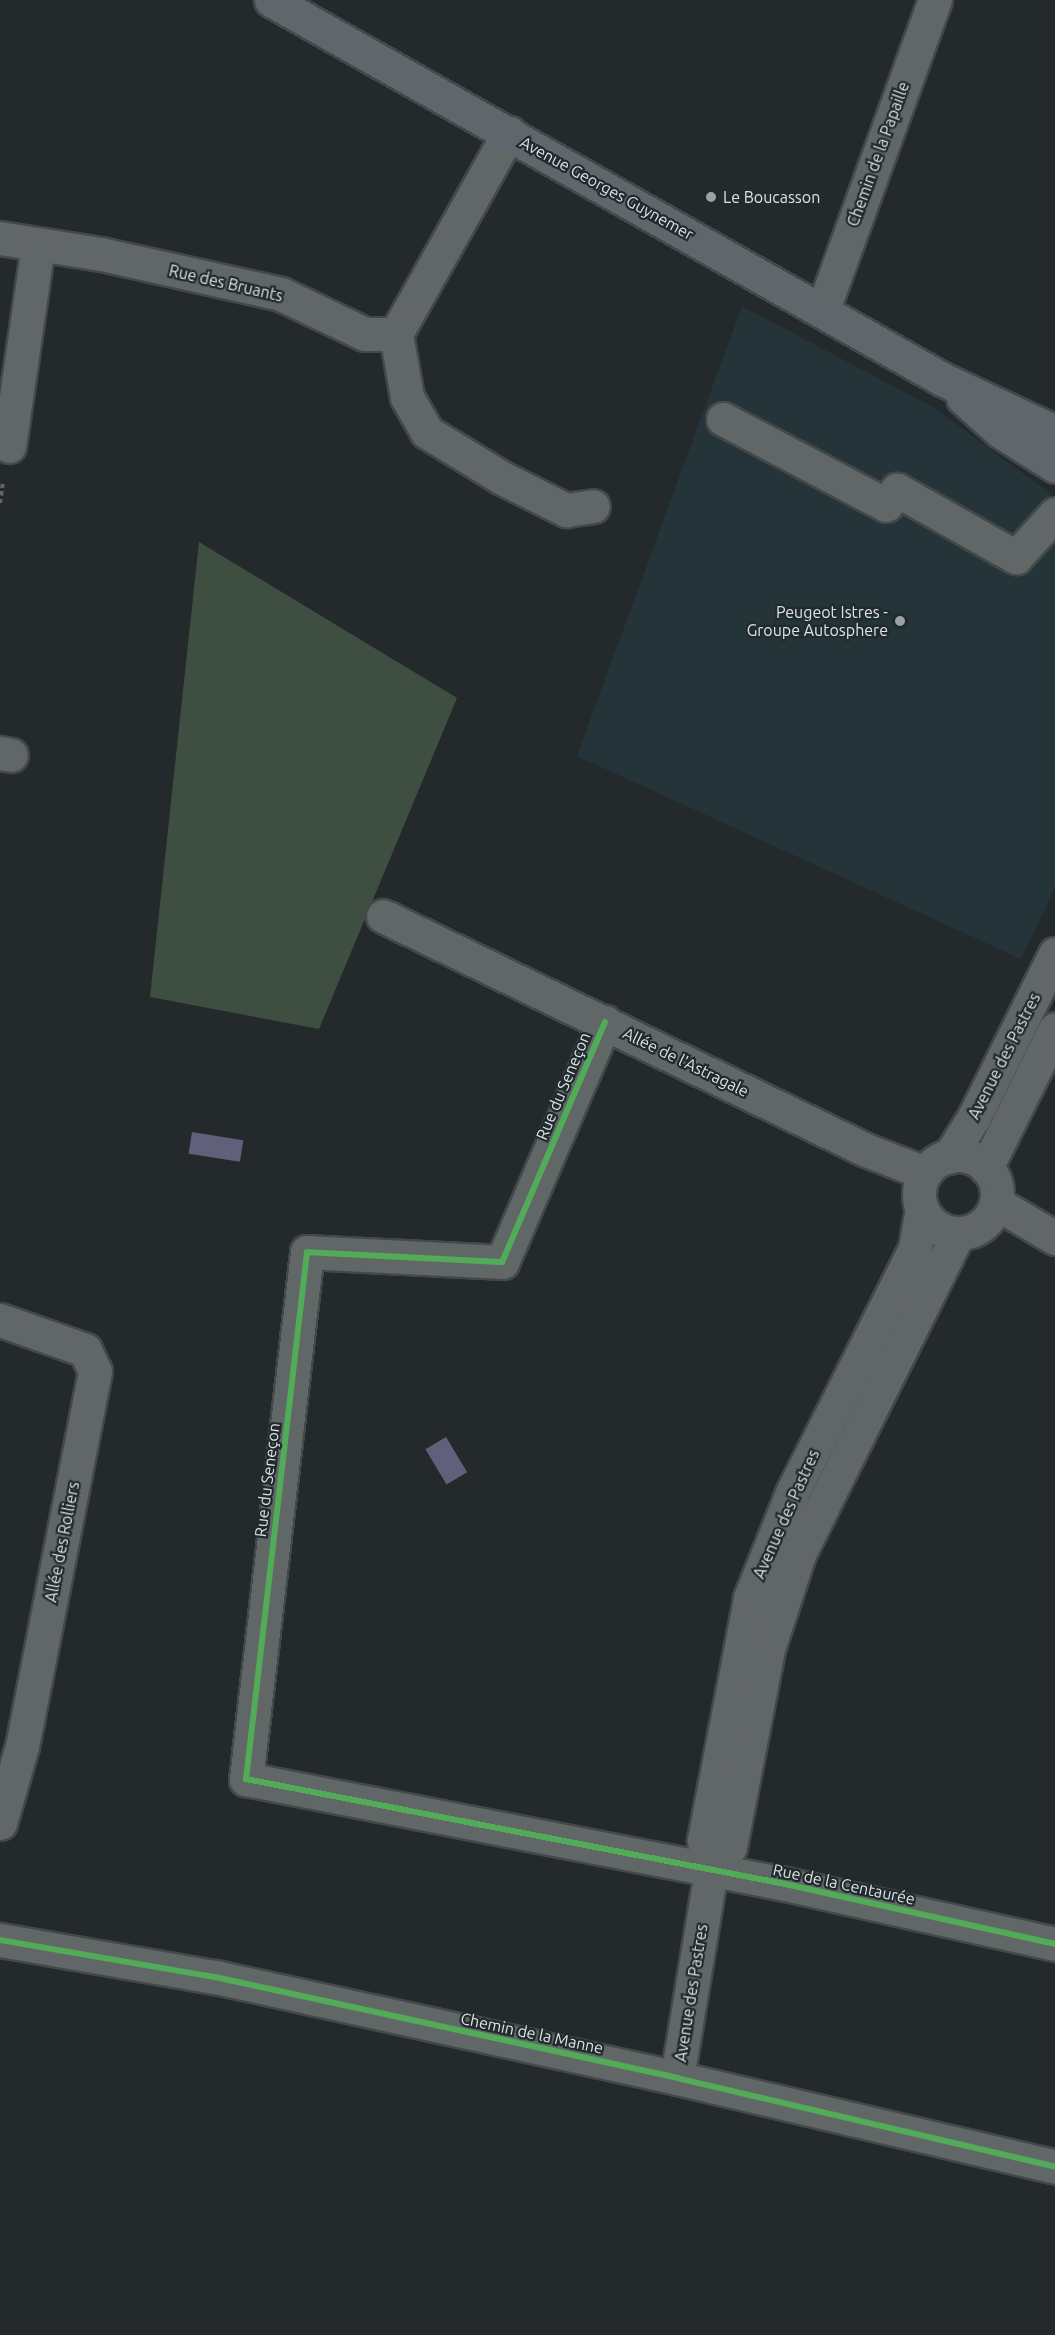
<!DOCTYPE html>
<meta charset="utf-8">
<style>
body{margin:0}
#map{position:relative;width:1055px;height:2335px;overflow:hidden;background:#242a2b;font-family:Ubuntu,sans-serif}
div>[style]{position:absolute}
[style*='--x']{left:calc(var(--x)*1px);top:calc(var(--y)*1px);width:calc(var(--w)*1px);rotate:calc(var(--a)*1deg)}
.built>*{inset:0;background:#243439}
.green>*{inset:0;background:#3e4f42}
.water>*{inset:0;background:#60607a;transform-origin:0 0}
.path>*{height:4px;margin-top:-2px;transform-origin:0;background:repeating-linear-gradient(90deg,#606465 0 4.5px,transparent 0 7.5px)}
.roads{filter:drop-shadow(2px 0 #434849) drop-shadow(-2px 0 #434849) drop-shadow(0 2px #434849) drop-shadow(0 -2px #434849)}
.minor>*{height:33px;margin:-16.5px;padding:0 16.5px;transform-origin:16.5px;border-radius:16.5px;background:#616666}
.minor>.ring{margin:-16.5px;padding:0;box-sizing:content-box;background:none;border:33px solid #616666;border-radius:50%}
.major>*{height:33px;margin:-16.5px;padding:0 16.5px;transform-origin:16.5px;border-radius:16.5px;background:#60676c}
.cycleway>*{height:6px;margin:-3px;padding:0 3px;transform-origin:3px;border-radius:3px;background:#51ab58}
.dots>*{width:16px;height:16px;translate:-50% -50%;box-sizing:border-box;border:3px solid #212b2e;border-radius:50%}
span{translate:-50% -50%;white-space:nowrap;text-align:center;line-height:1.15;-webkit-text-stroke:4.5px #212b2e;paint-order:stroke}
.street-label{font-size:16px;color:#dbe2e4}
.poi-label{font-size:16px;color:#dbe2e4}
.left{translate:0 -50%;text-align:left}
.right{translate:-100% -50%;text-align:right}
</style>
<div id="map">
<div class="built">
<div style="clip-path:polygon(742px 306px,936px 409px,1055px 497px,1055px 888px,1021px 959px,577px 756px)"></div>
</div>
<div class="green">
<div style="clip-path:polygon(199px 542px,457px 698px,319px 1029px,150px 997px)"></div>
</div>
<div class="water">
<div style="left:192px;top:1132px;width:52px;height:22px;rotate:9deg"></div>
<div style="left:446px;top:1437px;width:41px;height:24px;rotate:59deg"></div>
</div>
<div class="path">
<div style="--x:0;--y:503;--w:21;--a:-82"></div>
</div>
<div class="roads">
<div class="minor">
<div style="--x:0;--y:238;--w:102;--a:9"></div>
<div style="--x:101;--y:254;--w:184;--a:12.5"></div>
<div style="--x:281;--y:294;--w:93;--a:25.5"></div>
<div style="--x:365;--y:334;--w:31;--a:0"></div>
<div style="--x:396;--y:334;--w:231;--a:-60.7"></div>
<div style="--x:823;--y:309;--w:329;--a:-70.1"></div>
<div style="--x:396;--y:334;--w:64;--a:80.1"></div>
<div style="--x:407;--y:397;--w:40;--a:60.3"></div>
<div style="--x:427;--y:432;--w:88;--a:31.5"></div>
<div style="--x:502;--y:478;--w:72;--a:26.6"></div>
<div style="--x:566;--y:510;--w:27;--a:-8"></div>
<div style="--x:723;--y:419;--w:184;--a:27.8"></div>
<div style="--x:886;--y:505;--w:19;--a:-54"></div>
<div style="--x:897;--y:490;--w:137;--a:29.4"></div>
<div style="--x:1016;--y:557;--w:58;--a:-47.8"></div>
<div style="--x:9;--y:446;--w:203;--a:-81.8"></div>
<div style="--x:0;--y:753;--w:11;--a:10"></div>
<div style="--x:383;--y:916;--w:537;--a:25.85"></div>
<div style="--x:866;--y:1150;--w:63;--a:21.3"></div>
<div style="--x:605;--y:1022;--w:261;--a:113.2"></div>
<div style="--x:502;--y:1262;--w:195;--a:-177.1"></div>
<div style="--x:307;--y:1252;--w:531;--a:96.6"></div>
<div style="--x:246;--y:1779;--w:549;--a:11.02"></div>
<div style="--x:785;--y:1884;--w:277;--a:12.5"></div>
<div class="ring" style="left:919px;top:1155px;width:45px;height:45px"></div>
<div style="--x:949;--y:1157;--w:47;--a:-58"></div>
<div style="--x:974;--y:1117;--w:182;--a:-63.6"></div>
<div style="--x:986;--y:1168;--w:155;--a:-63.6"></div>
<div style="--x:996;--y:1203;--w:69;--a:30.7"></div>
<div style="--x:0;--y:1320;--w:90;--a:19.4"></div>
<div style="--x:85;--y:1350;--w:23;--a:65"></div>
<div style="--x:95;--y:1371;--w:382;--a:101"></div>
<div style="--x:22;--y:1746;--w:80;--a:105.9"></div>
<div style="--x:711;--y:1871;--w:31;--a:-52"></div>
<div style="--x:730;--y:1847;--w:202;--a:-79.1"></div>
<div style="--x:768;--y:1649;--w:100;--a:-71.9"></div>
<div style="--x:799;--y:1554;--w:357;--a:-63.6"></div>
<div style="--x:0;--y:1940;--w:218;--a:9.8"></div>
<div style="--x:215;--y:1977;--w:473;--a:12.3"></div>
<div style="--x:677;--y:2078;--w:388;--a:13.2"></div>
<div style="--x:677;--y:2078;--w:210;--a:-80.7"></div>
<div style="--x:711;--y:1871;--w:32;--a:-103"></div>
<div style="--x:704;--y:1840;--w:246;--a:-79.2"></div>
<div style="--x:750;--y:1598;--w:113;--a:-68.2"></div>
<div style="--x:792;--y:1493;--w:274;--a:-63.3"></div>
<div style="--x:915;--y:1248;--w:39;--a:-80"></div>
</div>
<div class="major">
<div style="--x:271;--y:0;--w:771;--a:29.46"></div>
<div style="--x:942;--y:379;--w:125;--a:25.1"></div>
<div style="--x:963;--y:398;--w:50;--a:41.7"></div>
<div style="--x:1000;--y:431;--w:65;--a:32.5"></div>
</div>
</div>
<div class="cycleway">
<div style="--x:605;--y:1022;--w:261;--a:113.2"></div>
<div style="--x:502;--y:1262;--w:195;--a:-177.1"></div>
<div style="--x:307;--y:1252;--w:531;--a:96.6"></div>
<div style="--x:246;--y:1779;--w:549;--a:11.02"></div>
<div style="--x:785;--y:1884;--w:277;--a:12.5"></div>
<div style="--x:0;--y:1940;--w:218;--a:9.8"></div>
<div style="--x:215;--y:1977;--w:473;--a:12.3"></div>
<div style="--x:677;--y:2078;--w:388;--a:13.2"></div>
</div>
<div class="dots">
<div style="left:711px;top:197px;background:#9ba2a3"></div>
<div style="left:900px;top:621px;background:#9ba2a3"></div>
</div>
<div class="street-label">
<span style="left:878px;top:154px;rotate:-70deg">Chemin de la Papaille</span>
<span style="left:607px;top:188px;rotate:29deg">Avenue Georges Guynemer</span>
<span style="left:226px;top:283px;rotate:13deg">Rue des Bruants</span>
<span style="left:1004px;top:1056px;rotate:-63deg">Avenue des Pastres</span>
<span style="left:686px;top:1062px;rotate:26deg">Allée de l'Astragale</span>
<span style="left:563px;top:1086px;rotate:-67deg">Rue du Seneçon</span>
<span style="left:267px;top:1480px;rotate:-83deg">Rue du Seneçon</span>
<span style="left:786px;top:1514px;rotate:-66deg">Avenue des Pastres</span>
<span style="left:62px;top:1542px;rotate:-79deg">Allée des Rolliers</span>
<span style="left:844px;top:1884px;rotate:12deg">Rue de la Centaurée</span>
<span style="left:691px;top:1993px;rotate:-81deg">Avenue des Pastres</span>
<span style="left:532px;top:2033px;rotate:12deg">Chemin de la Manne</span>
</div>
<div class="poi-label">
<span class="left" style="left:723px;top:197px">Le Boucasson</span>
<span class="right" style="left:888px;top:621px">Peugeot Istres -<br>Groupe Autosphere</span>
</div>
</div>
